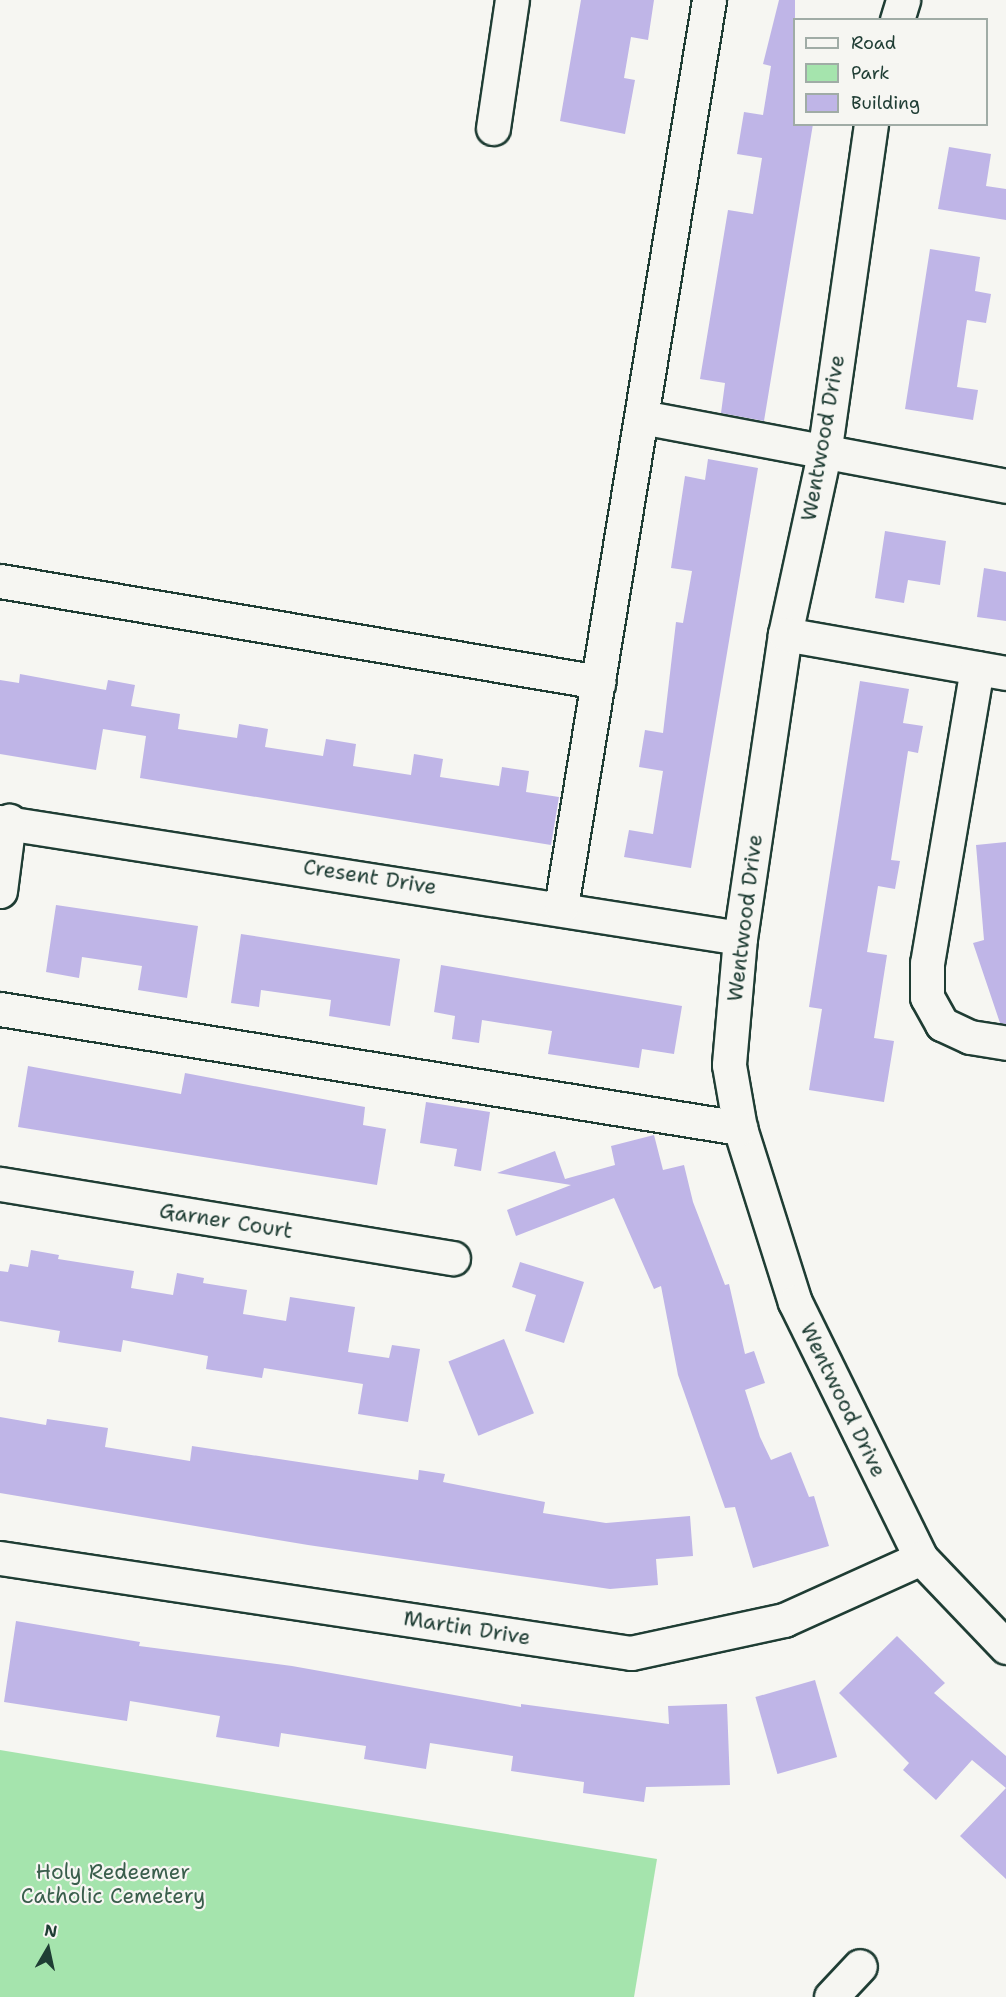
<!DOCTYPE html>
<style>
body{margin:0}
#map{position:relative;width:1006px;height:1997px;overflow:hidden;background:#f6f6f2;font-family:"Shantell Sans",sans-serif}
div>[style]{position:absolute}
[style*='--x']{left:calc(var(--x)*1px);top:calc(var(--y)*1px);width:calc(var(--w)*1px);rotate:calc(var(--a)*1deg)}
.green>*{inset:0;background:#a5e4ad}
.building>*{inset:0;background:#bfb5e7;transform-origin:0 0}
.roads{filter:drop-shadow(2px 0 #1f3d34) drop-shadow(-2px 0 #1f3d34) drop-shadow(0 2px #1f3d34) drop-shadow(0 -2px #1f3d34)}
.minor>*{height:33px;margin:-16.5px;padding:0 16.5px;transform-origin:16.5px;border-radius:16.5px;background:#f6f6f2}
span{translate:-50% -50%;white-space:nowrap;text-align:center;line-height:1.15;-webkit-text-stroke:4.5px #f6f6f2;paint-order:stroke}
.street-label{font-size:21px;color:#1f3d34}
.park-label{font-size:21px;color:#3a5e4c}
.legend{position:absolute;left:793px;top:18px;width:195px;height:108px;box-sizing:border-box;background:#f6f6f2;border:2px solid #a0aca6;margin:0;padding:8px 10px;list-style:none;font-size:18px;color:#1f3d34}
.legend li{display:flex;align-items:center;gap:12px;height:30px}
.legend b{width:30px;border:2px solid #a0aca6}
.north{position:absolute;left:18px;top:1919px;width:60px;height:60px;-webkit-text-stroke:4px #f6f6f2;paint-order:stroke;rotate:9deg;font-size:16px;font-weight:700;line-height:24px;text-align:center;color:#1f3d34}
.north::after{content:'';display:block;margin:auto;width:21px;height:27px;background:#1f3d34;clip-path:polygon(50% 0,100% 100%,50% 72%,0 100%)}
</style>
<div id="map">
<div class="green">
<div style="clip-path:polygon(0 1750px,657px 1859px,634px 1997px,0 1997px)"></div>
</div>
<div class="building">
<div style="clip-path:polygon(581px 0,654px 0,648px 40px,631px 37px,624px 78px,635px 80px,625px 134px,560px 121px)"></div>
<div style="clip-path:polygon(779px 0,795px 0,795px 124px,813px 124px,764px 421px,721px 413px,725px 383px,700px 379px,728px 210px,753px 214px,762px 158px,737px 154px,744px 112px,763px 115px,771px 66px,763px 64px)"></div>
<div style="clip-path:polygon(949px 147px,991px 154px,986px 186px,1006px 189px,1006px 220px,938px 209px)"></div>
<div style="clip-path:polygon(930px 249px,980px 257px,975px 291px,991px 294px,986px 323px,967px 320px,957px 387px,978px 390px,973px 420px,905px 409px)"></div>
<div style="clip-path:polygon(708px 459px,758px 468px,691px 868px,624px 857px,629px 830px,653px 834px,663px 771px,639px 767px,645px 730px,663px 733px,676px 622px,683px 623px,692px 571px,671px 568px,685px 476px,705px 480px)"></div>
<div style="clip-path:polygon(885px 531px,946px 541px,940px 585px,908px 580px,904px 603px,875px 598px)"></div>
<div style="clip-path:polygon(984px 568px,1006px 572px,1006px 621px,977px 617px)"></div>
<div style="clip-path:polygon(20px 674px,106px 690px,108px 680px,135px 685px,131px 706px,180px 714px,178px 729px,237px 738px,239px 724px,268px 729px,265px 747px,323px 756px,326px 739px,356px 744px,353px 766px,411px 775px,414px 754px,443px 759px,440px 777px,499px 786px,502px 767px,529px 771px,526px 792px,559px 797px,551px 845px,140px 778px,146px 736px,103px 729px,96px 770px,0 754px,0 680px,19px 683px)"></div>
<div style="clip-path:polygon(860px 681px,909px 689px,903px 723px,923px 726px,918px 753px,908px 751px,891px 860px,900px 861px,895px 889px,878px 886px,867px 952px,887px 955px,874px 1038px,894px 1041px,884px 1102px,809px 1090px,822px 1009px,809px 1007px)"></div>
<div style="clip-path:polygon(1006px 842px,1006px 1024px,1000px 1023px,973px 943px,984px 940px,976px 845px)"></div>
<div style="clip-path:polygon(56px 905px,198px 926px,187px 998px,138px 990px,142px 966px,82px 957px,79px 978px,46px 972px)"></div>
<div style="clip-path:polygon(241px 934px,400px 959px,390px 1026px,329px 1016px,331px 1000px,261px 990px,259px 1007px,231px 1003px)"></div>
<div style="clip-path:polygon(441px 965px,682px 1006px,674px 1054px,642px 1049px,639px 1068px,548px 1054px,552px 1031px,482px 1020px,479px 1043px,452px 1039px,455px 1016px,434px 1012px)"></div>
<div style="clip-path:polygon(28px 1066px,181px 1094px,185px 1073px,365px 1107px,363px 1125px,386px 1129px,377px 1185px,18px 1127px)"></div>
<div style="clip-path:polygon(426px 1102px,490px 1112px,481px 1171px,454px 1166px,457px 1149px,420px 1143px)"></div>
<div style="clip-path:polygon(654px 1135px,663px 1170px,684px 1165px,693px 1202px,725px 1285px,729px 1284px,745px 1354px,754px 1351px,765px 1383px,745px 1390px,760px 1437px,771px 1460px,791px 1452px,809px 1497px,814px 1496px,829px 1546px,753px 1568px,735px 1507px,725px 1508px,678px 1375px,661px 1286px,654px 1289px,614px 1198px,516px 1236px,507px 1210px,571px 1185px,497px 1173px,555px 1151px,565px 1179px,615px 1165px,611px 1146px)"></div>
<div style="clip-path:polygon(31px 1250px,59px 1255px,58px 1259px,134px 1271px,131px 1288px,173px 1295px,177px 1273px,204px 1278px,203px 1283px,247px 1290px,243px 1314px,286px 1321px,290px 1297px,355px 1307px,348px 1352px,389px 1358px,392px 1345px,420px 1349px,408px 1422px,358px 1414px,363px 1384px,264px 1368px,262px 1378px,206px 1369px,208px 1356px,123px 1340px,121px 1352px,58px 1342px,60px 1331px,0 1321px,0 1271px,8px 1272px,10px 1264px,28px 1267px)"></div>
<div style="clip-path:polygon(520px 1262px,584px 1282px,564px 1343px,525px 1331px,536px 1295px,512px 1287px)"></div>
<div style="left:504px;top:1339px;width:80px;height:60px;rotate:68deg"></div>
<div style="clip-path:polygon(0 1417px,46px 1425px,47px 1419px,108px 1428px,105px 1447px,190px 1461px,192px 1446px,418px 1480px,419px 1470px,445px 1474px,443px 1482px,545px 1502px,543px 1513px,606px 1523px,690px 1516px,693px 1556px,656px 1559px,658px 1585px,610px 1589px,308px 1545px,0 1493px)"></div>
<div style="clip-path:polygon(16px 1621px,140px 1642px,139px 1646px,292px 1666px,521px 1707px,521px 1704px,669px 1724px,668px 1706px,727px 1704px,730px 1785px,646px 1787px,644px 1802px,583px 1793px,584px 1782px,511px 1771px,513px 1756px,430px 1743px,426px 1769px,364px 1759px,366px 1746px,281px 1733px,279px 1747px,216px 1737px,220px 1716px,130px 1701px,127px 1721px,4px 1702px)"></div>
<div style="clip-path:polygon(897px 1636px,945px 1683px,934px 1693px,1006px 1756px,1006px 1879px,960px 1836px,1006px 1788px,972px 1760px,936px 1800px,903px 1770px,909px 1763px,839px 1693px)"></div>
<div style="left:815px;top:1680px;width:80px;height:62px;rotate:74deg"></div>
</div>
<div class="roads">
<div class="minor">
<div style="--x:897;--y:20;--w:21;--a:-73"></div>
<div style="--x:871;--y:124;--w:333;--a:98.1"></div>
<div style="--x:824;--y:454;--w:184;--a:102.2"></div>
<div style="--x:785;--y:634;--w:307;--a:98.4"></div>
<div style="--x:740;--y:938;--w:127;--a:95"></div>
<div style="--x:729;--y:1065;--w:64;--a:80.1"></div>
<div style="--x:740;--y:1128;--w:182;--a:72.5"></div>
<div style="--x:795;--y:1302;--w:285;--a:63.8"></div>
<div style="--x:921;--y:1558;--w:123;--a:46.3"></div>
<div style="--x:493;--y:128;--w:129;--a:-81.6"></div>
<div style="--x:642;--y:417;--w:370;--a:10.7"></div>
<div style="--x:0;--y:581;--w:607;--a:9.57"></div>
<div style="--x:785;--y:634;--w:224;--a:10"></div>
<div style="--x:977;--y:668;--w:299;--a:99.6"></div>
<div style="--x:927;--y:963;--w:34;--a:90"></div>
<div style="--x:927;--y:997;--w:31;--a:61"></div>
<div style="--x:942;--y:1024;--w:31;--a:25"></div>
<div style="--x:970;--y:1037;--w:36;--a:9"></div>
<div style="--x:0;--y:822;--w:749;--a:8.91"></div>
<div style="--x:0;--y:891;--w:71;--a:-82.7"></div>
<div style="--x:561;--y:907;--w:919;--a:-80.73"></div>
<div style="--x:0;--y:1009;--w:750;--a:9.14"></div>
<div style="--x:0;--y:1184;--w:459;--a:9.3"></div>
<div style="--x:0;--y:1558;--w:638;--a:8.56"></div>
<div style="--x:631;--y:1653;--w:157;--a:-12.2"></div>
<div style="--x:784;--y:1620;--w:150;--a:-24.3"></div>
<div style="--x:831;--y:1997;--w:42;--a:-46.9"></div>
</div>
</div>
<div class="street-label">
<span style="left:823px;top:438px;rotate:-80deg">Wentwood Drive</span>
<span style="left:370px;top:877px;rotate:9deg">Cresent Drive</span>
<span style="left:745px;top:918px;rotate:-83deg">Wentwood Drive</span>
<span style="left:226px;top:1221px;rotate:9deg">Garner Court</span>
<span style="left:843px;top:1400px;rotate:64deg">Wentwood Drive</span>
<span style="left:467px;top:1628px;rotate:9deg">Martin Drive</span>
</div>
<div class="park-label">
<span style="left:113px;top:1884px">Holy Redeemer<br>Catholic Cemetery</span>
</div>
<ul class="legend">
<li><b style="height:8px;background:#f6f6f2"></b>Road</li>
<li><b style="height:16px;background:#a5e4ad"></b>Park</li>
<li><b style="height:16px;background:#bfb5e7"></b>Building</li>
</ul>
<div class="north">N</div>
</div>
